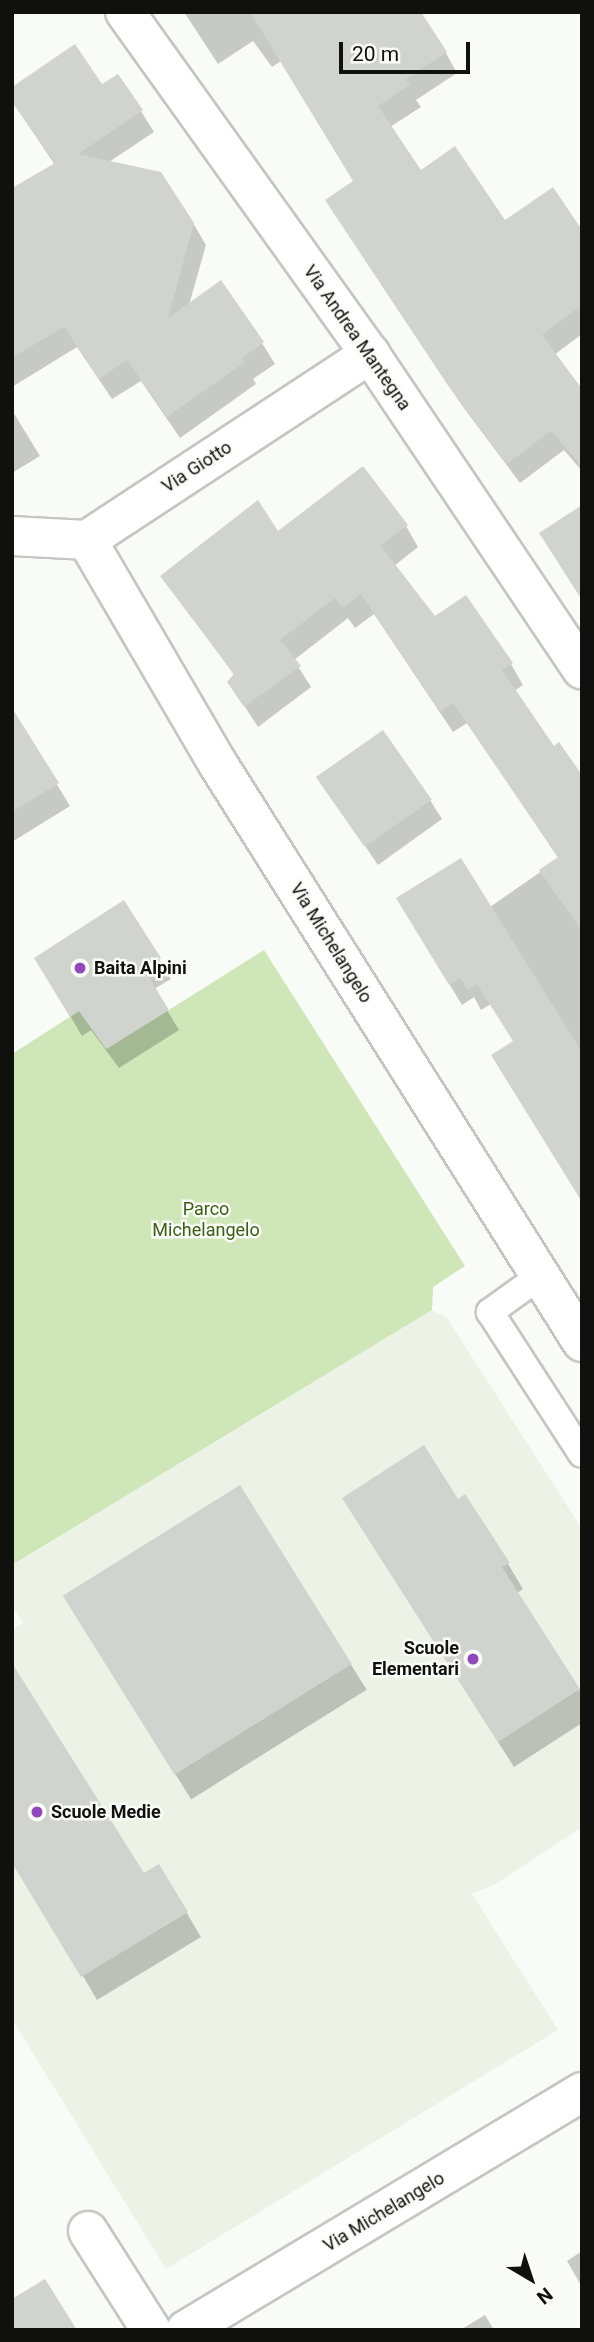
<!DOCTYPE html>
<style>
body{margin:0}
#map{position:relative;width:594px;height:2342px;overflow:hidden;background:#f9fcf6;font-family:Roboto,sans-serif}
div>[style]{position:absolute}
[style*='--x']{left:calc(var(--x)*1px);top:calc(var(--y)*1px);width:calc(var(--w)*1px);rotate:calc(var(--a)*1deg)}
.built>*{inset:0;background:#ecf2e6}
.green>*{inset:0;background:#cfe6b9}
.shadow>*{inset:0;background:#0003;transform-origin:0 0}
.building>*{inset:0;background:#d0d3ce;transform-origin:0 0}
.roads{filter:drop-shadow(2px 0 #c4c6c1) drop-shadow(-2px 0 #c4c6c1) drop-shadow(0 2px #c4c6c1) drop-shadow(0 -2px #c4c6c1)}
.lane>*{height:26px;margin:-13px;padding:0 13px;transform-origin:13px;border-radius:13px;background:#fff}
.street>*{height:38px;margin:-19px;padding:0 19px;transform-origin:19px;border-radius:19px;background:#fff}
.dots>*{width:19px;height:19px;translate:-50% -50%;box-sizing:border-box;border:4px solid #f9fcf6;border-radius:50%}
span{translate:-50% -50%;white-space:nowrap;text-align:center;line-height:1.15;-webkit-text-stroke:5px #f9fcf6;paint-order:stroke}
.street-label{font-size:18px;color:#10110f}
.poi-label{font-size:18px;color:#10110f;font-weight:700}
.left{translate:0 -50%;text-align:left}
.right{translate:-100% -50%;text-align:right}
.park-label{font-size:18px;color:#3f5c17}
.frame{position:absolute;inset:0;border:14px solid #10110f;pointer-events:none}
.north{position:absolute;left:496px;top:2244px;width:70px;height:70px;-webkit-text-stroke:5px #f9fcf6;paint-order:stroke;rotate:141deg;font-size:19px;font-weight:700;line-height:28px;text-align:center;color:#10110f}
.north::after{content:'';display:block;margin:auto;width:24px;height:32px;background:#10110f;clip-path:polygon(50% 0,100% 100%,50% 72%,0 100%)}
.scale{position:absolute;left:339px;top:42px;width:131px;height:32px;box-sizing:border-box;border:4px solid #10110f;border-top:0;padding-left:9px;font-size:21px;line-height:24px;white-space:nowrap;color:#10110f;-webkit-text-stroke:5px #f9fcf6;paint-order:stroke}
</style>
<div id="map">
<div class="built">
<div style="clip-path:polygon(432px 1310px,447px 1318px,582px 1529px,582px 1827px,494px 1885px,472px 1894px,558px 2030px,166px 2269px,12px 2019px,12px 1630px,23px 1623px,12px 1605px,12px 1565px)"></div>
</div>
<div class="green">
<div style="clip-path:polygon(264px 950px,465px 1266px,433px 1287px,432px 1310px,12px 1565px,12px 1054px,79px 1011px,107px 1049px)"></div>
</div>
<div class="shadow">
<div style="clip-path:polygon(184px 12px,334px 12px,446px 53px,457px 73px,416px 100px,421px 107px,390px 127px,420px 172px,504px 222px,582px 233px,582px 334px,554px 355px,582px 392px,582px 471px,564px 450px,520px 483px,461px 404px,339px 220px,355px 182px,281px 61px,272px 67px,253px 41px,218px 64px)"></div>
<div style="clip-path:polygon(102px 86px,141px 111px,154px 132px,109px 162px,193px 223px,206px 245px,189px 305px,262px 343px,275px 364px,253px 379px,256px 384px,180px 438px,141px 381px,112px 399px,77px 347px,12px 387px,12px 222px,55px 165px,20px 113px)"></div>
<div style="clip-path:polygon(12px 410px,40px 456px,12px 473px)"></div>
<div style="clip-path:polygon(406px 526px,418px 547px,394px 566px,435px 618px,511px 664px,523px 685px,514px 691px,553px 748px,582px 778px,582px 1201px,515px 1042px,491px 1004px,481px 1010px,474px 997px,462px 1005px,410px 919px,490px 907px,559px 859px,467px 723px,453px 732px,374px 614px,355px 628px,348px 618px,294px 660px,311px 687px,258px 727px,229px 682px,235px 676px,162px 576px,277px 534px)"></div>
<div style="clip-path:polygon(12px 711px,70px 806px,12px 842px)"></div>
<div style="clip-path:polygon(319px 778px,430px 800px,442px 819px,378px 865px)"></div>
<div style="clip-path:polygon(159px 959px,171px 979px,154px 989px,179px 1030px,119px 1068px,91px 1030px,82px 1036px,48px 978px)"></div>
<div style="left:240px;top:1487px;width:239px;height:207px;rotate:58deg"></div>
<div style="clip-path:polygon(458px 1501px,508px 1564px,523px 1589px,517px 1593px,582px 1694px,582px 1723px,514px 1767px,359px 1524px)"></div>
<div style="clip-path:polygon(12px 1855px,144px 1875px,159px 1866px,201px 1937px,97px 2000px)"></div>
<div style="clip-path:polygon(582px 2251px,582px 2287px,567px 2261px)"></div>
<div style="clip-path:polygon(485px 2315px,494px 2330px,460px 2330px)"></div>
</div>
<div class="building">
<div style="clip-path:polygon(250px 12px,421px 12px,447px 52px,406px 79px,410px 85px,378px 106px,421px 170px,455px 146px,505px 220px,553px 187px,582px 230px,582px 305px,542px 335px,582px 389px,582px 467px,551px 431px,507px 464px,447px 384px,325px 200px,353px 181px)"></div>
<div style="clip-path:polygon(75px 44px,102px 84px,118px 74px,143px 110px,78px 154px,161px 172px,194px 223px,168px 318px,221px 280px,264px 342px,242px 358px,245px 362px,167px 417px,127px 360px,99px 379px,64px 327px,12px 358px,12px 188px,55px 163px,12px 102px,12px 87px)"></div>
<div style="clip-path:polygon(363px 466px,408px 525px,381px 546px,435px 616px,466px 595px,513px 663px,502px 670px,554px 746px,559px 742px,582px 775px,582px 931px,539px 870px,558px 857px,453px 703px,440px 712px,361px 594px,342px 608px,335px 598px,280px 640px,301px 666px,244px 707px,227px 682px,234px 674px,160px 576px,258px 500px,278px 531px)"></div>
<div style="clip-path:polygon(582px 505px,582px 600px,539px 533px)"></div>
<div style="clip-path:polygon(12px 708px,59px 783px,12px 812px)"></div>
<div style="left:383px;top:730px;width:85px;height:82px;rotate:55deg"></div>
<div style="clip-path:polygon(461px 858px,582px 1052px,582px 1202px,491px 1055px,513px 1041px,477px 984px,468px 990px,460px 978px,449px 985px,396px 898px)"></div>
<div style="clip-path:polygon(124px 900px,161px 958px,144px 969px,169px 1010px,106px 1049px,79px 1011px,70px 1017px,34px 958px)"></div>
<div style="clip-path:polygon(424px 1445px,458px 1499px,465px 1494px,510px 1563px,502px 1567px,580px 1689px,498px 1742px,342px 1498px)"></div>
<div style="left:240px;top:1485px;width:211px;height:209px;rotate:58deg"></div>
<div style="clip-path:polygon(12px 1663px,144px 1873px,159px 1864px,188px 1912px,81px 1977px,12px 1863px)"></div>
<div style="clip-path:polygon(45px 2279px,77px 2330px,12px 2330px,12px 2299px)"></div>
</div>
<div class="roads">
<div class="lane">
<div style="--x:540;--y:1276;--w:62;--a:144.2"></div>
<div style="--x:490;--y:1312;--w:169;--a:57.1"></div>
</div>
<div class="street">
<div style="--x:125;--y:12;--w:421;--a:54.4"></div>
<div style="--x:370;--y:354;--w:380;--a:56.1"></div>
<div style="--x:12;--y:536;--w:75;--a:3.1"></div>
<div style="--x:87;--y:540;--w:339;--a:-33.3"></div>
<div style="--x:87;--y:540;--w:259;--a:59.7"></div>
<div style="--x:218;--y:764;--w:683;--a:57.8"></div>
<div style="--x:88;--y:2231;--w:117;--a:57.5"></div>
<div style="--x:186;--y:2330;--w:462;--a:-31"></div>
</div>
</div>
<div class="dots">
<div style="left:80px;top:968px;background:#8f49bc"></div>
<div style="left:473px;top:1659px;background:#8f49bc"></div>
<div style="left:37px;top:1812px;background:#8f49bc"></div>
</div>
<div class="street-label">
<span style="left:357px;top:338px;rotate:55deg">Via Andrea Mantegna</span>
<span style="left:197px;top:467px;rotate:-33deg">Via Giotto</span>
<span style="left:331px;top:943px;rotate:58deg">Via Michelangelo</span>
<span style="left:384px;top:2212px;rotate:-31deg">Via Michelangelo</span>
</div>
<div class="poi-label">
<span class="left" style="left:94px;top:968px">Baita Alpini</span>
<span class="right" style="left:459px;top:1659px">Scuole<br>Elementari</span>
<span class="left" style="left:51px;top:1812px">Scuole Medie</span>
</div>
<div class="park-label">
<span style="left:206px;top:1220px">Parco<br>Michelangelo</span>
</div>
<div class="frame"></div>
<div class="north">N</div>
<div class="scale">20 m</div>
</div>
